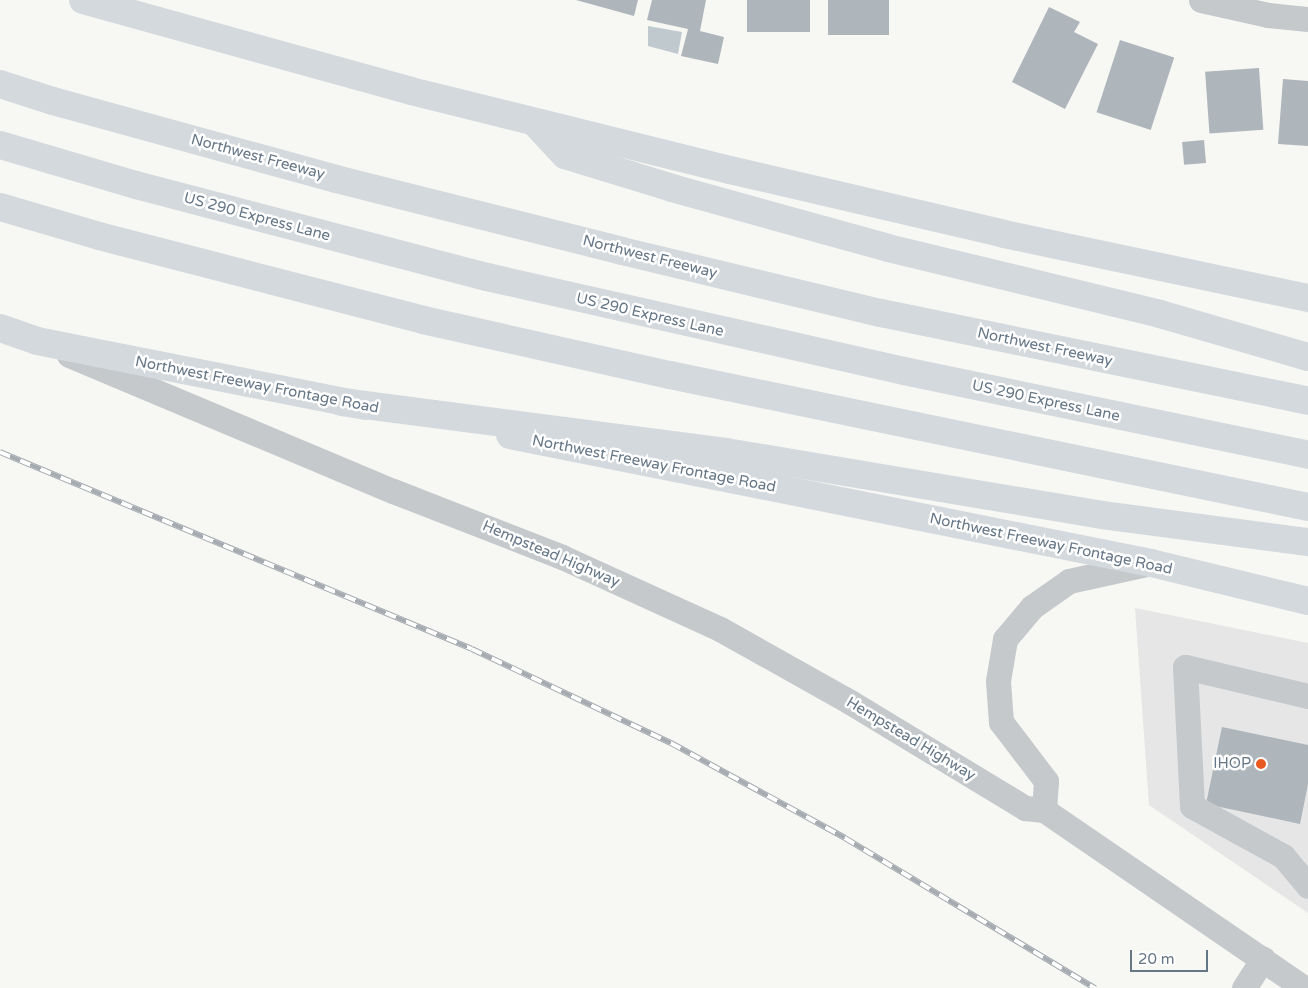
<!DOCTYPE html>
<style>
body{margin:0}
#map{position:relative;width:1308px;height:988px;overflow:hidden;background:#f7f7f4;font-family:"Varela Round",sans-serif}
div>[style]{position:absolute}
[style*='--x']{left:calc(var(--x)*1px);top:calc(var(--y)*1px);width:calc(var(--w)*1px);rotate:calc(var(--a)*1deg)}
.built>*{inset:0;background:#e5e6e5}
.water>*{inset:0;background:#bfc9ce}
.building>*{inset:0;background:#aeb5bb;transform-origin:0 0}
.minor>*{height:25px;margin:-12.5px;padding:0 12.5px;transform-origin:12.5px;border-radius:12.5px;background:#c5c9cc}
.major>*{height:28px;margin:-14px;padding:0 14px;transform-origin:14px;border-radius:14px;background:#d4d9dd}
.highway>*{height:28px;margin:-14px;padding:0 14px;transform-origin:14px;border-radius:14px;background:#d4d9dd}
.rail>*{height:5.5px;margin-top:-2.75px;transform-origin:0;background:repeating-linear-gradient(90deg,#fff 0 11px,#a5abb1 0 22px);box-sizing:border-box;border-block:1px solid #a5abb1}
.dots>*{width:14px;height:14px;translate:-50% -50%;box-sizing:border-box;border:2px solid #fff;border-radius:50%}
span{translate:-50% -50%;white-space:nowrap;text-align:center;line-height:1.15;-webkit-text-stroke:5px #fff;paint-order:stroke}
.street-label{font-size:15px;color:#657686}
.poi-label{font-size:15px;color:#657686}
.right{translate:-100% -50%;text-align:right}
.scale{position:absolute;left:1130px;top:950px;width:78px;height:22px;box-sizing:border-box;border:2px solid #657686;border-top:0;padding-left:6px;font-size:15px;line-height:18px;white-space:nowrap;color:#657686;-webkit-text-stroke:4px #fff;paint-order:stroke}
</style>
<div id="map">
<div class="built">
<div style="clip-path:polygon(1135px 608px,1308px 643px,1308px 913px,1149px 805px)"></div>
</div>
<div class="water">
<div style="clip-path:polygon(648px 26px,682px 32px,678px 54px,648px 46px)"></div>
</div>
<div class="building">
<div style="clip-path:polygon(576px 0,638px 0,634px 16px)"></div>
<div style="clip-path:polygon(652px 0,706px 0,700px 31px,724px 37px,718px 64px,681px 56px,688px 29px,647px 20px)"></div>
<div style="left:747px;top:0;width:63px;height:32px"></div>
<div style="left:828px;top:0;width:61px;height:35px"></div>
<div style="clip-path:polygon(1049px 7px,1080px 22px,1074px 32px,1098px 44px,1065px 109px,1012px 82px)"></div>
<div style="left:1120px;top:40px;width:57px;height:76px;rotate:18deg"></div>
<div style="left:1259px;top:68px;width:62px;height:54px;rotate:86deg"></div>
<div style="clip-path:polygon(1283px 79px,1308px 81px,1308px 146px,1278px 144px)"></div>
<div style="left:1204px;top:140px;width:23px;height:22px;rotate:85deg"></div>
<div style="clip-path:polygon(1222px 727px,1308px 745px,1308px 784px,1300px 824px,1206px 804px)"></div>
</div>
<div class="minor">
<div style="--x:1201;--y:0;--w:69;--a:12.6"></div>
<div style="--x:1268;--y:15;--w:40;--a:5.7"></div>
<div style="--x:69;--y:355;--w:351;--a:22.8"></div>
<div style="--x:393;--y:491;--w:181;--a:21.3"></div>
<div style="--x:562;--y:557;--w:174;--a:24.5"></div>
<div style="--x:720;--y:629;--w:149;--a:29.3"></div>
<div style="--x:850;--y:702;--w:205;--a:31.2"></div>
<div style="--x:1025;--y:808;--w:19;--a:6"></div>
<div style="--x:1044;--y:810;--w:315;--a:34.4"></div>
<div style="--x:1308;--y:696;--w:126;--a:-166.7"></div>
<div style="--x:1185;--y:667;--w:139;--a:87.1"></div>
<div style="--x:1192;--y:806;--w:104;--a:28.8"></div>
<div style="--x:1283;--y:856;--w:39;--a:50"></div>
<div style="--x:1044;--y:810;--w:29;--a:-86"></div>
<div style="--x:1046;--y:781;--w:74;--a:-127.3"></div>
<div style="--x:1001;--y:722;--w:41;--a:-94.2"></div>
<div style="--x:998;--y:681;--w:43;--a:-80.5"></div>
<div style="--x:1005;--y:639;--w:42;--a:-49.8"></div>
<div style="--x:1032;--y:607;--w:45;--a:-35.1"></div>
<div style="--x:1069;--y:581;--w:84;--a:-12.4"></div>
<div style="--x:1244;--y:988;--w:35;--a:-57"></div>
</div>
<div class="major">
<div style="--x:83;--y:0;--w:340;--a:15.5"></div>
<div style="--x:411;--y:91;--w:329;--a:13.9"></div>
<div style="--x:730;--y:170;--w:281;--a:13.1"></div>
<div style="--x:1004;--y:234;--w:311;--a:11.9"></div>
<div style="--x:0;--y:328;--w:39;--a:19"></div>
<div style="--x:37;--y:341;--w:334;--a:11.2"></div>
<div style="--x:510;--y:435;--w:654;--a:11.29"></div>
<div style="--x:1151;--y:563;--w:162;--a:13.6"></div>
</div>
<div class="highway">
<div style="--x:0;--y:84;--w:56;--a:17.8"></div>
<div style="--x:53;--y:101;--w:294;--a:15.4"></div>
<div style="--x:336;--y:179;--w:295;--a:14.1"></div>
<div style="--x:622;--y:251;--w:266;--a:13.5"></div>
<div style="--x:881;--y:313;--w:436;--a:11.6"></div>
<div style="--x:535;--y:123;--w:44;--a:46.8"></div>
<div style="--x:565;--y:155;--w:112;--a:17.1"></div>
<div style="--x:672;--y:188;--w:224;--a:15.5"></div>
<div style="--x:888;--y:248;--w:280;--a:13.6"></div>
<div style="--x:1160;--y:314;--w:154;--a:16.2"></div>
<div style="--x:0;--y:145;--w:142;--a:16.4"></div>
<div style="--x:136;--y:185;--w:363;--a:14.7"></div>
<div style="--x:487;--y:277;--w:427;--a:12.7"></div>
<div style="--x:904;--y:371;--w:413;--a:11.7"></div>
<div style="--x:0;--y:207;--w:103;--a:16.3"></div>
<div style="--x:99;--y:236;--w:335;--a:14.5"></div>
<div style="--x:423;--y:320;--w:253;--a:12.6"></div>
<div style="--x:670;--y:375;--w:652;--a:11.69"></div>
<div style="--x:342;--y:402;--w:387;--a:7.4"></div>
<div style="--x:726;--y:452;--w:381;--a:9.5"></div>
<div style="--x:1102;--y:515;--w:208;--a:7.5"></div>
</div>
<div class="rail">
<div style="--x:0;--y:452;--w:511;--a:22.65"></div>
<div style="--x:472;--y:649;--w:220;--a:25.3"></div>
<div style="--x:671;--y:743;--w:198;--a:28.6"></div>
<div style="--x:845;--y:838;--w:292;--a:31"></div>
</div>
<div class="dots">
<div style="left:1261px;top:764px;background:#e95a23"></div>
</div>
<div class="street-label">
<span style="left:258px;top:157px;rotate:15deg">Northwest Freeway</span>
<span style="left:257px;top:217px;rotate:15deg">US 290 Express Lane</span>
<span style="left:650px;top:257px;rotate:14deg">Northwest Freeway</span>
<span style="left:650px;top:315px;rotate:13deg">US 290 Express Lane</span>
<span style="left:1045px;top:347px;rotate:12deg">Northwest Freeway</span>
<span style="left:257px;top:385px;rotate:11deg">Northwest Freeway Frontage Road</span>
<span style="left:1046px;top:401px;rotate:12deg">US 290 Express Lane</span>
<span style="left:654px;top:464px;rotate:11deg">Northwest Freeway Frontage Road</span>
<span style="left:1051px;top:544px;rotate:12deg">Northwest Freeway Frontage Road</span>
<span style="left:551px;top:554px;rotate:23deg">Hempstead Highway</span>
<span style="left:911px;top:739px;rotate:31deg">Hempstead Highway</span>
</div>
<div class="poi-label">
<span class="right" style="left:1251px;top:764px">IHOP</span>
</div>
<div class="scale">20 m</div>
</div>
